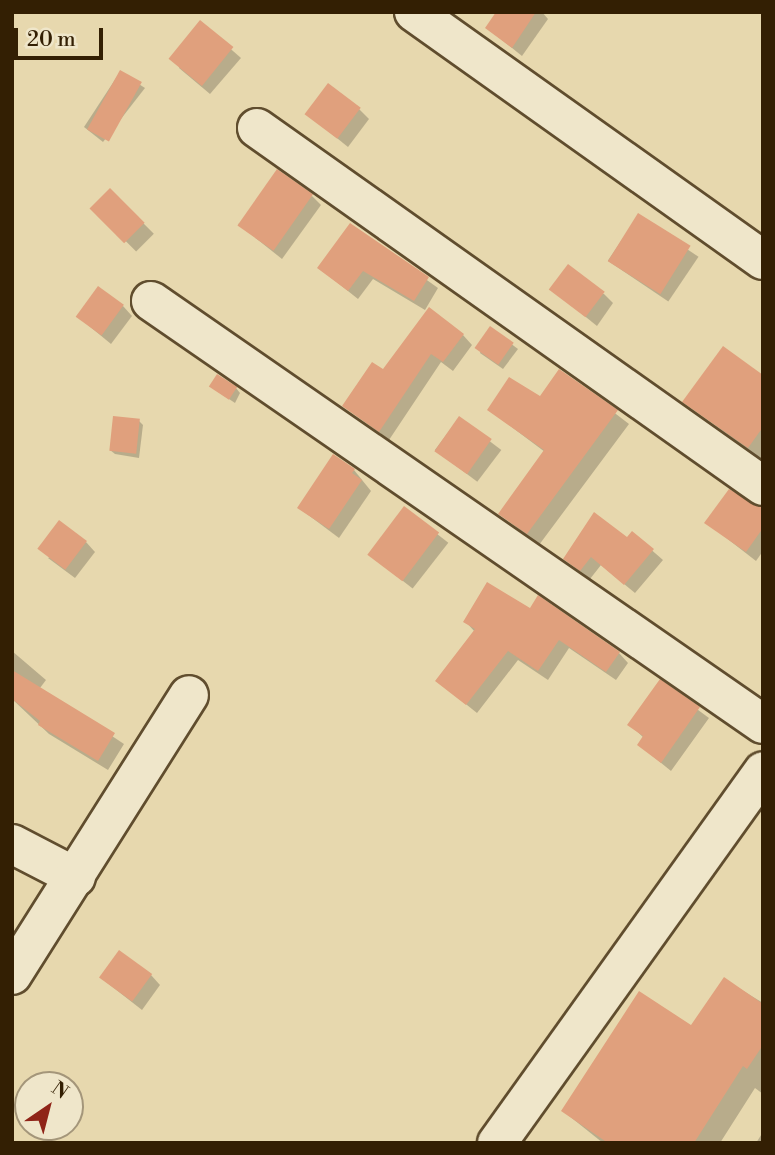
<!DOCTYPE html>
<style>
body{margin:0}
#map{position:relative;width:775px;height:1155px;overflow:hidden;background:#e7d8ae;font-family:"Libre Bodoni",serif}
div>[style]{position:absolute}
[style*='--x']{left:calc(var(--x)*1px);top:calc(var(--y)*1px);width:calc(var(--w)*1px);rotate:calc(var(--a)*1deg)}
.shadow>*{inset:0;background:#0003;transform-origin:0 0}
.building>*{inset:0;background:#e0a07d;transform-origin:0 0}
.roads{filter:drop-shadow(2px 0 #604d2e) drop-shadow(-2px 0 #604d2e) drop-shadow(0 2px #604d2e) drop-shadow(0 -2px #604d2e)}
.minor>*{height:38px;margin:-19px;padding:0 19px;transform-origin:19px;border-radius:19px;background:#efe6ca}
span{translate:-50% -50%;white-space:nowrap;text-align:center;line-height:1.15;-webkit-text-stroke:5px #efe6ca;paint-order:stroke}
.frame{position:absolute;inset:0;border:14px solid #331f03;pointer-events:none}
.north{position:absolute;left:14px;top:1071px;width:70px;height:70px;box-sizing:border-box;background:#efe6ca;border:2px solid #a4967a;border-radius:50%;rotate:35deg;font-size:19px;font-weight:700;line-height:28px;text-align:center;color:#331f03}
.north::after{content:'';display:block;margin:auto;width:24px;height:32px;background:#8f2418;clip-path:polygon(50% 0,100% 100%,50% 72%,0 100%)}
.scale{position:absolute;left:14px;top:28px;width:89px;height:32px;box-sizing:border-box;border:4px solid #331f03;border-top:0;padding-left:9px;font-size:21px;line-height:24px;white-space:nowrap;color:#331f03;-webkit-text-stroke:5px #efe6ca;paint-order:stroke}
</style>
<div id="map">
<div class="shadow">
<div style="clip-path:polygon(498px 12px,542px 12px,548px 19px,522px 56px,487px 28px)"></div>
<div style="clip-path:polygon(200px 22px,241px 58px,210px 94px,179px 68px)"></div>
<div style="clip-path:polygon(120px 72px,145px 88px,103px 142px,84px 127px)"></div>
<div style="clip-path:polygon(359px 109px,369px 119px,348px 147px,307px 114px)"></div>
<div style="left:110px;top:190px;width:62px;height:25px;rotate:45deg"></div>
<div style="clip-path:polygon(312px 196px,321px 205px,282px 259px,238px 224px)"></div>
<div style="left:638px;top:216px;width:73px;height:54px;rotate:34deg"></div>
<div style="clip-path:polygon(350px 225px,438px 288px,425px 310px,373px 279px,358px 299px,319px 268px)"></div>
<div style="clip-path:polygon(551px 289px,604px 294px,613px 303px,597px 326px)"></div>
<div style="clip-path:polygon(123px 306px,132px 316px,111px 344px,77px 316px)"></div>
<div style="clip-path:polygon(490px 328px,518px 349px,503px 369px,480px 353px)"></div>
<div style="clip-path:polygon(463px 335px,472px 345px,453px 371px,441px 362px,389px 440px,344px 406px,383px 372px)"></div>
<div style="clip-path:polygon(560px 371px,629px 424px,539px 545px,500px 514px,545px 452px,489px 410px,541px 399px)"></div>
<div style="clip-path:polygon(763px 377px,763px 461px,685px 402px)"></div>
<div style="clip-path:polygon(211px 387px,236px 388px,240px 393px,235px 403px)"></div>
<div style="left:459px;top:418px;width:53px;height:40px;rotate:37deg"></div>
<div style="clip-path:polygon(139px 421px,143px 425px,139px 458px,115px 454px,110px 450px)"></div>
<div style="clip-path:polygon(354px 470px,371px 491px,339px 538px,299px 508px)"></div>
<div style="left:405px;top:509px;width:55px;height:58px;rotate:38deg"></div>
<div style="clip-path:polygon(763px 510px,763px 551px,756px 561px,707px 523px)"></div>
<div style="clip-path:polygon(632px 533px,663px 560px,635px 593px,601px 565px,590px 579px,565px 559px,627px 540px)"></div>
<div style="clip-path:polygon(86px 542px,95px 552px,75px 578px,48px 558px)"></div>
<div style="clip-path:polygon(531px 610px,619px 653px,628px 663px,616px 680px,569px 648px,548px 680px,518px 660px,477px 713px,437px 681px,475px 632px,465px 621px)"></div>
<div style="clip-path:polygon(12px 651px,46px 680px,40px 688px,124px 744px,108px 770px,49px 734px,12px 699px)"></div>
<div style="clip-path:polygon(660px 682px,709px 718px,671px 771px,639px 745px,644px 738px,629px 724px)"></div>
<div style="clip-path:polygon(151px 975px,160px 985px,142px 1010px,101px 978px)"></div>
<div style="clip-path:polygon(724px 979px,763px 1003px,763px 1094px,755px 1088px,720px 1143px,603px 1143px,563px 1111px,691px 1027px)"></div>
<div style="clip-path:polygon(763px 1132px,763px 1143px,756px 1143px)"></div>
</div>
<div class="building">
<div style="clip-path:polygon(496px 12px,536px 12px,512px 48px,485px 28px)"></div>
<div style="left:200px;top:20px;width:43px;height:50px;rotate:39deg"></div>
<div style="left:120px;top:70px;width:25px;height:68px;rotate:29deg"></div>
<div style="left:328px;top:83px;width:41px;height:39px;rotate:37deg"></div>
<div style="left:277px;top:169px;width:44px;height:69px;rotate:35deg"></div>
<div style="left:110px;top:188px;width:49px;height:29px;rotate:45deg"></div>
<div style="left:638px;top:213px;width:62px;height:57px;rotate:32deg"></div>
<div style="clip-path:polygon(350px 223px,429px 277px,414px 301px,363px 271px,348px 291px,317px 268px)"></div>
<div style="left:568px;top:264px;width:46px;height:32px;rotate:37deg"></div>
<div style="left:98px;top:286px;width:32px;height:38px;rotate:36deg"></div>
<div style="clip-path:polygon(429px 307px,464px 334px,443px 362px,431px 354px,379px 432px,342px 406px,372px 362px,383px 369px)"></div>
<div style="left:490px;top:326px;width:29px;height:27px;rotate:35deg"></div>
<div style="clip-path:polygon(723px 346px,763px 375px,763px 427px,748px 448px,682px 402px)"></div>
<div style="clip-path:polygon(559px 369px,618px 410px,527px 534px,498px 514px,544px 450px,487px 410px,509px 377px,540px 396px)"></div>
<div style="left:217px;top:374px;width:24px;height:15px;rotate:33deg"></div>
<div style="left:113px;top:416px;width:27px;height:35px;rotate:6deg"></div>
<div style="left:459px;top:416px;width:40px;height:43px;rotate:35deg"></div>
<div style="clip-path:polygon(333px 454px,355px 469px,352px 473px,362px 480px,329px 529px,297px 508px)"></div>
<div style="clip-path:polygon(729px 489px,763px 508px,763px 528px,746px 552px,704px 523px)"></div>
<div style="left:404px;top:506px;width:44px;height:61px;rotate:37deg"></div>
<div style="clip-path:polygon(594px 512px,627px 537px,632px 531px,654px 549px,624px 585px,591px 557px,580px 571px,563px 559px)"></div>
<div style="left:59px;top:520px;width:35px;height:36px;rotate:37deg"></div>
<div style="clip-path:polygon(487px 582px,530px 608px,538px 595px,620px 652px,606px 672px,559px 640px,538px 671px,508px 651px,466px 705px,435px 681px,475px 629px,463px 622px)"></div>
<div style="clip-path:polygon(12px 670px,115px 733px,98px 761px,38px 725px,40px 721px,12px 699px)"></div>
<div style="clip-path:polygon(660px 679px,700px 707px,661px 763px,637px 745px,643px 736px,627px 725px)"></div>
<div style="left:119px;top:950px;width:41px;height:34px;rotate:36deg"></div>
<div style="clip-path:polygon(724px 977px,763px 1004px,763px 1045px,747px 1069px,743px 1066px,694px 1143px,608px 1143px,561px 1111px,639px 991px,691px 1025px)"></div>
</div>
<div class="roads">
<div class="minor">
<div style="--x:414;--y:12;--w:428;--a:35.4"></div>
<div style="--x:257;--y:128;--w:620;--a:35.28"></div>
<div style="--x:151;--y:301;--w:744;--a:34.65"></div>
<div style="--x:12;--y:844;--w:72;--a:27.3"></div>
<div style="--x:12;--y:975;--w:331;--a:-57.7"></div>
<div style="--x:497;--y:1143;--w:457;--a:-54.4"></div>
</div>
</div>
<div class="frame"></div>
<div class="north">N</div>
<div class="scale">20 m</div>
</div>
